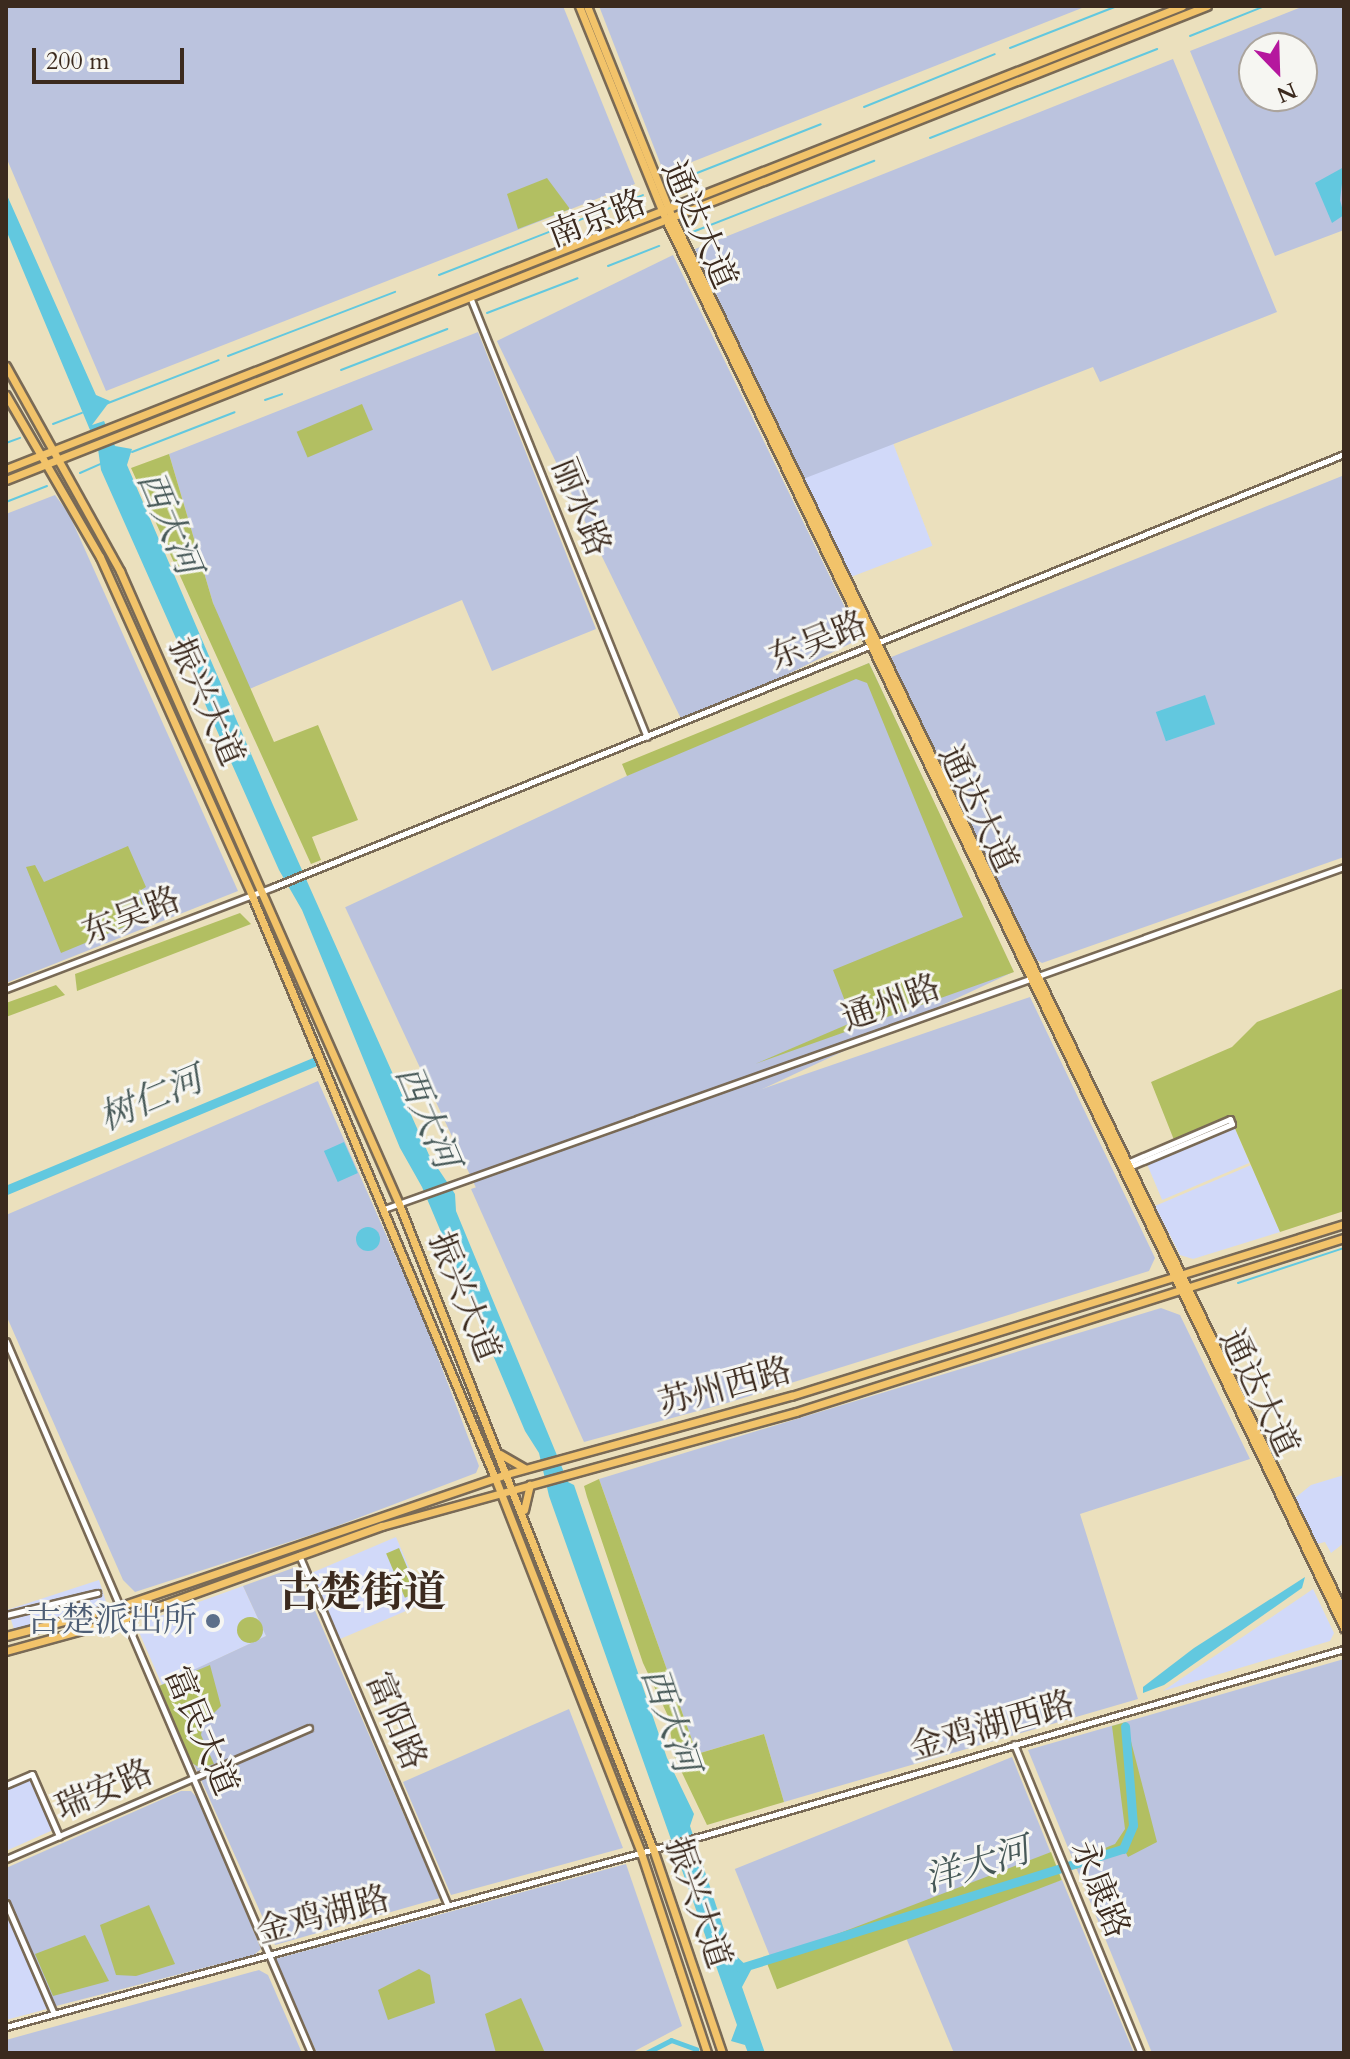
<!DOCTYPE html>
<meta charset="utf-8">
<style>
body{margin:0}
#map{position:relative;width:1350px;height:2059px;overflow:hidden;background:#ebe0bd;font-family:Cardo,"Noto Serif SC",serif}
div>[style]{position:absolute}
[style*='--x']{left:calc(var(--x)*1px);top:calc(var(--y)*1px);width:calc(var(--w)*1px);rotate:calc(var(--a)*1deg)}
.built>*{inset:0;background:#d1d9f9;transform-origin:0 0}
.industrial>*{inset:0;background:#bbc3de;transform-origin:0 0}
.green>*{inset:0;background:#b2bf62;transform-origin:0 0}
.round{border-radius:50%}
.water>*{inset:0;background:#62c8df;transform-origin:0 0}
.stream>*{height:2px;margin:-1px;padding:0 1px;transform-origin:1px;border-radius:1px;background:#62c8df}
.canal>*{height:5px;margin:-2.5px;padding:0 2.5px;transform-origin:2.5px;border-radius:2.5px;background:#62c8df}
.river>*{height:9px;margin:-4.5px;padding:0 4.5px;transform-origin:4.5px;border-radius:4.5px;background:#62c8df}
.roads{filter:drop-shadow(2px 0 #796a56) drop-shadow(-2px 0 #796a56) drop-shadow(0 2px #796a56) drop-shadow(0 -2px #796a56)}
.minor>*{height:5px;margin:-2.5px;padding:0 2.5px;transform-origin:2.5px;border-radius:2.5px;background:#fff}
.major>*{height:7px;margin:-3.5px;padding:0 3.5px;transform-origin:3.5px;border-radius:3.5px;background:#f2c36a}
.dots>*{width:22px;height:22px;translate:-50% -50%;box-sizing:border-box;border:4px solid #f6f6f2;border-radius:50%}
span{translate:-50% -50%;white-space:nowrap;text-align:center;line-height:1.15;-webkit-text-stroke:6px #f6f6f2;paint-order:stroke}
.street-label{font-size:34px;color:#3b2a1e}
.service-label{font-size:34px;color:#4e5e75}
.right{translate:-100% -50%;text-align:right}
.water-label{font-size:36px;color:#475958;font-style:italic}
.district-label{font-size:42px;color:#3b2a1e;font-weight:700}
.frame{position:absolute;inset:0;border:8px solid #3b2a1e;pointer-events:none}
.north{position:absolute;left:1238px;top:32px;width:80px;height:80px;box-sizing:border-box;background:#f6f6f2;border:2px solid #aba49d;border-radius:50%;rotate:157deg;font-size:22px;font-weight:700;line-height:32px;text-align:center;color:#3b2a1e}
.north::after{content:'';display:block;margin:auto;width:28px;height:36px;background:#b5179e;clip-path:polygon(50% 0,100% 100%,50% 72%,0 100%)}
.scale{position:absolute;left:32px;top:48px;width:152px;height:36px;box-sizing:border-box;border:4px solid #3b2a1e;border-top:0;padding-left:10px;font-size:24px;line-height:28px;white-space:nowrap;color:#3b2a1e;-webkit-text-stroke:6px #f6f6f2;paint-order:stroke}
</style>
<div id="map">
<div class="built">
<div style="left:893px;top:443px;width:110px;height:97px;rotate:69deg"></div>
<div style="left:1234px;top:1126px;width:40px;height:95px;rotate:67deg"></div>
<div style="clip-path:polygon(1251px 1165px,1280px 1232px,1193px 1259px,1180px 1255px,1155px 1206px)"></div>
<div style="clip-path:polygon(1344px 1475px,1344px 1543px,1331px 1553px,1325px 1542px,1317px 1544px,1295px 1498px,1311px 1485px)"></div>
<div style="left:396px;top:1537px;width:72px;height:92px;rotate:67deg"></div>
<div style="left:99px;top:1580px;width:28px;height:96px;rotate:72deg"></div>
<div style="clip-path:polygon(243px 1586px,266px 1636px,162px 1685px,139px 1632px,149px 1620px)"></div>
<div style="clip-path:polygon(1313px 1589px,1334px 1633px,1330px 1641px,1163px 1691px)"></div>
<div style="clip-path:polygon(30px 1780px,53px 1830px,6px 1851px,6px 1790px)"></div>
<div style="clip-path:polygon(6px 1912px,47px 2009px,6px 2020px)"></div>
</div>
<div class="industrial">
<div style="clip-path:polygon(6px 6px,563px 6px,635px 184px,106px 391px,6px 157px)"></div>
<div style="clip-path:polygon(599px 6px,1087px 6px,664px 173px)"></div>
<div style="clip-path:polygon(evenodd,1304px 6px,1344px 6px,1344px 230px,1275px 256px,1190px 51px,1304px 6px,1254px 48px,1302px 48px,1302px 96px,1254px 96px,1254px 48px)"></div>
<div style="clip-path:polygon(1173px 59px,1277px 312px,1100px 382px,1093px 367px,803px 479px,695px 249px)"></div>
<div style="left:673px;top:255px;width:427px;height:196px;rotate:64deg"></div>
<div style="clip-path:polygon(478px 332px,596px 629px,492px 671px,462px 600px,247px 690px,213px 603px,169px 454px)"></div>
<div style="clip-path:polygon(1342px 476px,1344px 857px,1042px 963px,1035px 959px,889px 658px)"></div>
<div style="clip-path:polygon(55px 495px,69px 514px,238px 891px,6px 983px,6px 514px)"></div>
<div style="left:869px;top:663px;width:341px;height:578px;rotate:65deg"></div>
<div style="clip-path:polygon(1030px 997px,1155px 1258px,1149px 1271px,727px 1403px,584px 1442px,471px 1189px)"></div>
<div style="clip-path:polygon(318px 1081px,423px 1318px,479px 1466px,476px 1473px,329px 1529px,135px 1592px,123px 1580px,6px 1315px,6px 1215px)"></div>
<div style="clip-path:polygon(1161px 1308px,1180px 1315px,1250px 1459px,1080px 1514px,1138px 1699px,784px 1802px,764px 1734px,697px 1754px,599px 1479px)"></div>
<div style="clip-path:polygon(296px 1567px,440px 1898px,275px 1945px,159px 1686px,266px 1636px,243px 1586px)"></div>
<div style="clip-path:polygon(1344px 1659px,1344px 2053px,1152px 2053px,1028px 1750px)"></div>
<div style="clip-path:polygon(569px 1709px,623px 1848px,451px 1895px,403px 1782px)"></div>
<div style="left:1012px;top:1757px;width:103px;height:299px;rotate:68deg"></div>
<div style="clip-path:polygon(181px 1791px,191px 1791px,199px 1800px,261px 1949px,254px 1955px,56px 2006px,6px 1895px,6px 1868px)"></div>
<div style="clip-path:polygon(626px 1864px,682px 2026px,631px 2053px,317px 2053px,275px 1959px)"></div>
<div style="clip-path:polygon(1062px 1880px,1134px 2053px,954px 2053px,902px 1928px)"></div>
<div style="clip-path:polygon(259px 1970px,268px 1975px,302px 2053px,6px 2053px,6px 2040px)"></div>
</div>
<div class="green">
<div style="clip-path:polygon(547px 178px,570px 209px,518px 229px,507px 194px)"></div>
<div style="left:362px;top:404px;width:28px;height:71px;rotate:67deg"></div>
<div style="clip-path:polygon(169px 454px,213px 603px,274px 742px,318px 725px,358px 820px,312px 837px,321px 860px,311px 864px,131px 468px)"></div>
<div style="clip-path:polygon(869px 663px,1014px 972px,755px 1064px,853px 1022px,833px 970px,963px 917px,867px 683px,856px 679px,627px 776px,622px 764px)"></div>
<div style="clip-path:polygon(128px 846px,146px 887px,138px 892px,148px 917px,61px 953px,26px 867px,35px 865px,44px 882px)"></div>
<div style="clip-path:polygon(240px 913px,251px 924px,77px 991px,75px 974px)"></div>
<div style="clip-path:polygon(56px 985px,65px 995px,6px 1017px,6px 1003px)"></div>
<div style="clip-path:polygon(1344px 988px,1344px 1211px,1280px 1232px,1230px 1117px,1174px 1140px,1151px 1082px,1232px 1047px,1257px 1022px)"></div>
<div style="clip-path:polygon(599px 1479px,697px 1754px,764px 1734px,784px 1802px,707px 1825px,674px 1756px,668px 1716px,643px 1663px,587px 1497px,584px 1486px)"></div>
<div style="left:399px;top:1548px;width:48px;height:14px;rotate:67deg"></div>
<div class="round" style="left:237px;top:1617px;width:26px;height:26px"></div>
<div style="clip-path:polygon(210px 1665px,221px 1706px,203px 1724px,201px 1735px,214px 1764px,200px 1768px,192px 1763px,159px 1686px)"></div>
<div style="clip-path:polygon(1126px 1722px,1157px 1842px,1128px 1857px,1125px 1851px,1076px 1869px,1073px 1861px,1115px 1844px,1125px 1829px,1112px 1726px)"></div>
<div style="left:1051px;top:1852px;width:30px;height:305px;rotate:69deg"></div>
<div style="clip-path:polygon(149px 1905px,175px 1964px,136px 1976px,116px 1975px,100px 1925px)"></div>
<div style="clip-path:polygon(85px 1935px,109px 1981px,53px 1996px,35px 1954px)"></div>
<div style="clip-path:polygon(419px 1969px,430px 1975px,435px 2003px,388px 2020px,378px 1990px)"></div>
<div style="clip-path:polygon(521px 1998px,545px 2053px,496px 2053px,485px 2014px)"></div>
</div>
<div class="water">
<div style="clip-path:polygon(1344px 167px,1340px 200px,1344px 215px,1332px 223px,1315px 183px)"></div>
<div style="clip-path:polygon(6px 193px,96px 395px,110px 401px,92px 425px,104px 421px,115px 446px,132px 449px,127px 465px,273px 805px,429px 1155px,455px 1194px,456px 1211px,568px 1482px,574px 1485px,667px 1758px,694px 1814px,690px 1826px,731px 1951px,751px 1970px,742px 1987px,765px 2053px,748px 2053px,745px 2045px,731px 2041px,737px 2025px,549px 1496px,539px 1453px,525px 1431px,422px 1187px,400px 1148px,302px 910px,279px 870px,101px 470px,98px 449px,6px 230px)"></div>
<div style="left:1205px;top:695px;width:31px;height:52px;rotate:71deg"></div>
<div style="left:344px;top:1142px;width:34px;height:22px;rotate:66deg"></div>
<div class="round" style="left:356px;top:1227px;width:24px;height:24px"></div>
<div style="clip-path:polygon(1305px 1577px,1302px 1588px,1164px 1685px,1143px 1693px,1143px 1687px,1194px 1648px)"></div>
</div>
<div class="stream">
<div style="--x:1190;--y:36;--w:81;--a:-21.8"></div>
<div style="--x:1010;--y:48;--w:115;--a:-21.4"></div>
<div style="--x:864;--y:107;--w:141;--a:-22"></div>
<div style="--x:930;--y:138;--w:244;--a:-21.4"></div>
<div style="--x:669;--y:184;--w:163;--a:-21.5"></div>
<div style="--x:690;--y:233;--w:198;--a:-21.4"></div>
<div style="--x:608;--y:266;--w:55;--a:-21.4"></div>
<div style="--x:439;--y:275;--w:219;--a:-21.4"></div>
<div style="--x:487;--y:313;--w:97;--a:-21"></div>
<div style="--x:228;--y:356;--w:179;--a:-21"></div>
<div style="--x:341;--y:370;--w:114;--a:-21.1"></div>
<div style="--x:265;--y:400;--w:18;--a:-19"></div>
<div style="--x:103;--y:405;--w:124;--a:-21.2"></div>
<div style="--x:53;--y:424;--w:31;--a:-21"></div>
<div style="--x:6;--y:443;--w:15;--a:-20"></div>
<div style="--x:132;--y:452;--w:110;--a:-21.2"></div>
<div style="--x:80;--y:473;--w:22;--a:-24"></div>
<div style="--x:6;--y:502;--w:44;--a:-21.3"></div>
<div style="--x:1238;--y:1283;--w:112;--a:-18.3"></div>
</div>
<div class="canal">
<div style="--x:646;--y:2053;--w:28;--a:-27"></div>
<div style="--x:671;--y:2040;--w:27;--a:20"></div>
</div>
<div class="river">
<div style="--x:6;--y:1190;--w:338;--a:-22.6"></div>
<div style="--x:740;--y:1968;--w:401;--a:-17.3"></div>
<div style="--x:1123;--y:1849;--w:26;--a:-67"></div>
<div style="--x:1133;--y:1825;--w:99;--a:-94.6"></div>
</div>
<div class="roads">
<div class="minor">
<div style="--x:470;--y:297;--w:474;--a:68.1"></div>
<div style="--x:6;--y:989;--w:286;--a:-20.9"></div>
<div style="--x:273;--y:887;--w:1155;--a:-22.01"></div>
<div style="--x:1127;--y:1163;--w:112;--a:-23.1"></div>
<div style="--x:1230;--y:1119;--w:5;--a:68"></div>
<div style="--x:1232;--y:1124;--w:114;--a:157.3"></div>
<div style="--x:384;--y:1209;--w:1019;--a:-19.61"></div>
<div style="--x:6;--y:1341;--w:775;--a:66.81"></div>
<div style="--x:299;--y:1555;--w:381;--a:67"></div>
<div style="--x:6;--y:1615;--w:94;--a:-13.6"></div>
<div style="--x:1014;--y:1744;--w:334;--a:67.7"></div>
<div style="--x:6;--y:1785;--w:28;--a:-23"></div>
<div style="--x:32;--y:1774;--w:68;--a:66.5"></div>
<div style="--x:6;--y:1859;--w:330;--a:-23.4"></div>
<div style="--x:6;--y:1903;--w:121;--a:66.6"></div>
<div style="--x:6;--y:2027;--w:722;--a:-15.35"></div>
<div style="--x:702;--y:1836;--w:669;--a:-16.24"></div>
</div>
<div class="major">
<div style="--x:579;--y:6;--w:231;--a:67.9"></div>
<div style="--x:666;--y:220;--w:1563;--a:64.29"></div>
<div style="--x:587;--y:6;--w:227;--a:68.1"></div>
<div style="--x:672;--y:217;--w:1549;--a:64.29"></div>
<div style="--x:6;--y:366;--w:235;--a:60.9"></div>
<div style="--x:120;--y:571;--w:692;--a:66.21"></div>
<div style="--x:399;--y:1204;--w:693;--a:68.51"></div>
<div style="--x:653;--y:1849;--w:215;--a:71.3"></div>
<div style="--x:6;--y:395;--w:187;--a:59.9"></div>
<div style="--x:100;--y:557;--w:372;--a:65.8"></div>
<div style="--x:252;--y:896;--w:631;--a:67.34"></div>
<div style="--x:495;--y:1478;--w:402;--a:68.7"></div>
<div style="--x:641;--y:1853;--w:211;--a:71.7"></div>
<div style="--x:6;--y:469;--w:1264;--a:-21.49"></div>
<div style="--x:6;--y:480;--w:1291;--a:-21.54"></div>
<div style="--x:500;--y:1454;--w:28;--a:30"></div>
<div style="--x:524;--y:1510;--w:26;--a:-77"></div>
<div style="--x:6;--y:1636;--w:119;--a:-14.6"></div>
<div style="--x:121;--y:1606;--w:408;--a:-18.9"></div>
<div style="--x:507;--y:1474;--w:295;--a:-15.4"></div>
<div style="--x:791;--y:1396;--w:579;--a:-17.28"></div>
<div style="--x:6;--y:1651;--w:124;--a:-15.4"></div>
<div style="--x:126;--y:1618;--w:272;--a:-19.8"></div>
<div style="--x:382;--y:1526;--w:429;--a:-15.4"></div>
<div style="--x:796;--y:1412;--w:575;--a:-17.62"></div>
</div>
</div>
<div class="dots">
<div style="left:213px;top:1621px;background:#5c6f8a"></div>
</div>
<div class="street-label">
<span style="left:597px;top:219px;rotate:-21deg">南京路</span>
<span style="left:699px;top:225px;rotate:66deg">通达大道</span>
<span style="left:581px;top:507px;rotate:68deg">丽水路</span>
<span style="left:818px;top:641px;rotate:-22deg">东吴路</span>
<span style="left:206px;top:702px;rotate:66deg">振兴大道</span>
<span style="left:978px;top:809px;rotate:64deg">通达大道</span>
<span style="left:131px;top:916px;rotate:-21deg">东吴路</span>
<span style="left:891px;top:1003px;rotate:-20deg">通州路</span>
<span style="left:464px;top:1297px;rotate:68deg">振兴大道</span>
<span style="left:725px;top:1387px;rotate:-15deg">苏州西路</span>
<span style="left:1259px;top:1393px;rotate:64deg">通达大道</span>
<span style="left:396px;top:1721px;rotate:67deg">富阳路</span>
<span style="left:992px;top:1726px;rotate:-16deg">金鸡湖西路</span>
<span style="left:201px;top:1731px;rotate:67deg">富民大道</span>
<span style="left:104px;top:1790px;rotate:-23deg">瑞安路</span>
<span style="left:1100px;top:1889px;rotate:68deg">永康路</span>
<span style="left:698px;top:1903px;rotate:71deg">振兴大道</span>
<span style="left:323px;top:1915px;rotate:-15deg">金鸡湖路</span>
</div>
<div class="service-label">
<span class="right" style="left:197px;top:1621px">古楚派出所</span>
</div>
<div class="water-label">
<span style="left:169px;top:523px;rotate:67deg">西大河</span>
<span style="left:151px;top:1099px;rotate:-23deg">树仁河</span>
<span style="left:427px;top:1117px;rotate:67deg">西大河</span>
<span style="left:670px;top:1720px;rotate:71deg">西大河</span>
<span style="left:977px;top:1865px;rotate:-17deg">洋大河</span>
</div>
<div class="district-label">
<span style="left:362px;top:1593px">古楚街道</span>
</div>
<div class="frame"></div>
<div class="north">N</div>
<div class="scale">200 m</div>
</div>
